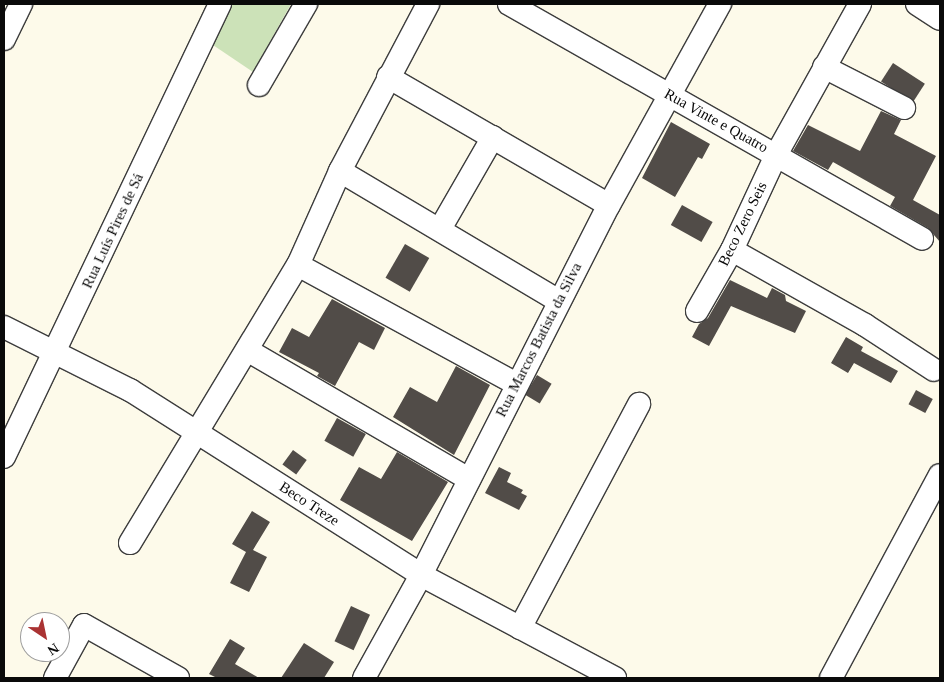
<!DOCTYPE html>
<meta charset="utf-8">
<style>
body{margin:0}
#map{position:relative;width:944px;height:682px;overflow:hidden;background:#fdfaea;font-family:"Times New Roman",serif}
div>[style]{position:absolute}
[style*='--x']{left:calc(var(--x)*1px);top:calc(var(--y)*1px);width:calc(var(--w)*1px);rotate:calc(var(--a)*1deg)}
.green>*{inset:0;background:#cce2b8}
.building>*{inset:0;background:#514c48;transform-origin:0 0}
.roads{filter:drop-shadow(1px 0 #3d3d3d) drop-shadow(-1px 0 #3d3d3d) drop-shadow(0 1px #3d3d3d) drop-shadow(0 -1px #3d3d3d)}
.minor>*{height:22px;margin:-11px;padding:0 11px;transform-origin:11px;border-radius:11px;background:#fff}
span{translate:-50% -50%;white-space:nowrap;text-align:center;line-height:1.15;-webkit-text-stroke:5px #fff;paint-order:stroke}
.street-label{font-size:15px;color:#0a0a0a}
.frame{position:absolute;inset:0;border:5px solid #0a0a0a;pointer-events:none}
.north{position:absolute;left:20px;top:612px;width:50px;height:50px;box-sizing:border-box;background:#fff;border:1px solid #9d9d9d;border-radius:50%;rotate:146deg;font-size:14px;font-weight:700;line-height:20px;text-align:center;color:#0a0a0a}
.north::after{content:'';display:block;margin:auto;width:18px;height:22px;background:#a33;clip-path:polygon(50% 0,100% 100%,50% 72%,0 100%)}
</style>
<div id="map">
<div class="green">
<div style="clip-path:polygon(231px 4px,291px 4px,253px 72px,210px 43px)"></div>
</div>
<div class="building">
<div style="left:893px;top:63px;width:38px;height:22px;rotate:33deg"></div>
<div style="clip-path:polygon(881px 111px,901px 120px,894px 134px,936px 156px,913px 200px,940px 215px,940px 242px,928px 228px,890px 206px,895px 197px,833px 162px,828px 170px,793px 151px,808px 125px,860px 151px)"></div>
<div style="clip-path:polygon(671px 122px,710px 144px,702px 159px,698px 157px,675px 197px,642px 178px)"></div>
<div style="left:682px;top:205px;width:35px;height:23px;rotate:29deg"></div>
<div style="left:405px;top:244px;width:28px;height:39px;rotate:30deg"></div>
<div style="clip-path:polygon(730px 280px,767px 298px,772px 288px,785px 295px,786px 301px,806px 311px,795px 333px,731px 306px,709px 346px,692px 337px,699px 324px,708px 318px)"></div>
<div style="clip-path:polygon(332px 299px,385px 328px,374px 350px,359px 342px,335px 386px,317px 376px,319px 373px,279px 352px,292px 328px,309px 337px)"></div>
<div style="clip-path:polygon(846px 337px,863px 347px,861px 351px,898px 371px,891px 383px,854px 363px,848px 373px,831px 363px)"></div>
<div style="clip-path:polygon(456px 366px,490px 385px,454px 455px,393px 417px,410px 387px,437px 402px)"></div>
<div style="left:537px;top:375px;width:17px;height:23px;rotate:31deg"></div>
<div style="left:916px;top:390px;width:19px;height:16px;rotate:28deg"></div>
<div style="left:337px;top:418px;width:33px;height:26px;rotate:29deg"></div>
<div style="left:293px;top:450px;width:17px;height:18px;rotate:36deg"></div>
<div style="clip-path:polygon(397px 452px,448px 482px,412px 541px,340px 500px,359px 467px,381px 479px)"></div>
<div style="clip-path:polygon(499px 467px,511px 473px,507px 482px,523px 490px,521px 493px,527px 496px,519px 510px,485px 493px)"></div>
<div style="clip-path:polygon(252px 511px,270px 522px,253px 550px,267px 557px,249px 592px,230px 583px,246px 552px,232px 544px)"></div>
<div style="left:351px;top:606px;width:21px;height:39px;rotate:25deg"></div>
<div style="clip-path:polygon(230px 639px,245px 648px,235px 664px,259px 678px,217px 678px,209px 674px)"></div>
<div style="clip-path:polygon(304px 643px,334px 662px,324px 678px,281px 678px)"></div>
</div>
<div class="roads">
<div class="minor">
<div style="--x:509;--y:4;--w:475;--a:29.6"></div>
<div style="--x:917;--y:4;--w:27;--a:33"></div>
<div style="--x:4;--y:39;--w:39;--a:-64"></div>
<div style="--x:824;--y:67;--w:90;--a:27.1"></div>
<div style="--x:388;--y:77;--w:255;--a:30.1"></div>
<div style="--x:259;--y:85;--w:94;--a:-59.9"></div>
<div style="--x:340;--y:171;--w:255;--a:30.7"></div>
<div style="--x:440;--y:229;--w:106;--a:-60.1"></div>
<div style="--x:732;--y:250;--w:153;--a:29.4"></div>
<div style="--x:865;--y:325;--w:82;--a:33.1"></div>
<div style="--x:298;--y:265;--w:248;--a:28.6"></div>
<div style="--x:697;--y:311;--w:70;--a:-60.2"></div>
<div style="--x:732;--y:250;--w:105;--a:-65.1"></div>
<div style="--x:776;--y:155;--w:173;--a:-60.9"></div>
<div style="--x:4;--y:327;--w:141;--a:26.6"></div>
<div style="--x:130;--y:390;--w:345;--a:32.4"></div>
<div style="--x:421;--y:575;--w:220;--a:28"></div>
<div style="--x:247;--y:350;--w:257;--a:30.2"></div>
<div style="--x:4;--y:457;--w:502;--a:-64.51"></div>
<div style="--x:130;--y:543;--w:325;--a:-58.9"></div>
<div style="--x:298;--y:265;--w:103;--a:-65.9"></div>
<div style="--x:340;--y:171;--w:189;--a:-62.2"></div>
<div style="--x:520;--y:628;--w:254;--a:-62"></div>
<div style="--x:55;--y:678;--w:60;--a:-61.3"></div>
<div style="--x:84;--y:625;--w:108;--a:29.4"></div>
<div style="--x:364;--y:678;--w:118;--a:-61"></div>
<div style="--x:421;--y:575;--w:415;--a:-63.1"></div>
<div style="--x:609;--y:205;--w:230;--a:-61.1"></div>
<div style="--x:831;--y:678;--w:230;--a:-61.8"></div>
</div>
</div>
<div class="street-label">
<span style="left:716px;top:121px;rotate:29deg">Rua Vinte e Quatro</span>
<span style="left:743px;top:224px;rotate:-64deg">Beco Zero Seis</span>
<span style="left:113px;top:231px;rotate:-65deg">Rua Luís Pires de Sá</span>
<span style="left:539px;top:340px;rotate:-63deg">Rua Marcos Batista da Silva</span>
<span style="left:309px;top:504px;rotate:33deg">Beco Treze</span>
</div>
<div class="frame"></div>
<div class="north">N</div>
</div>
